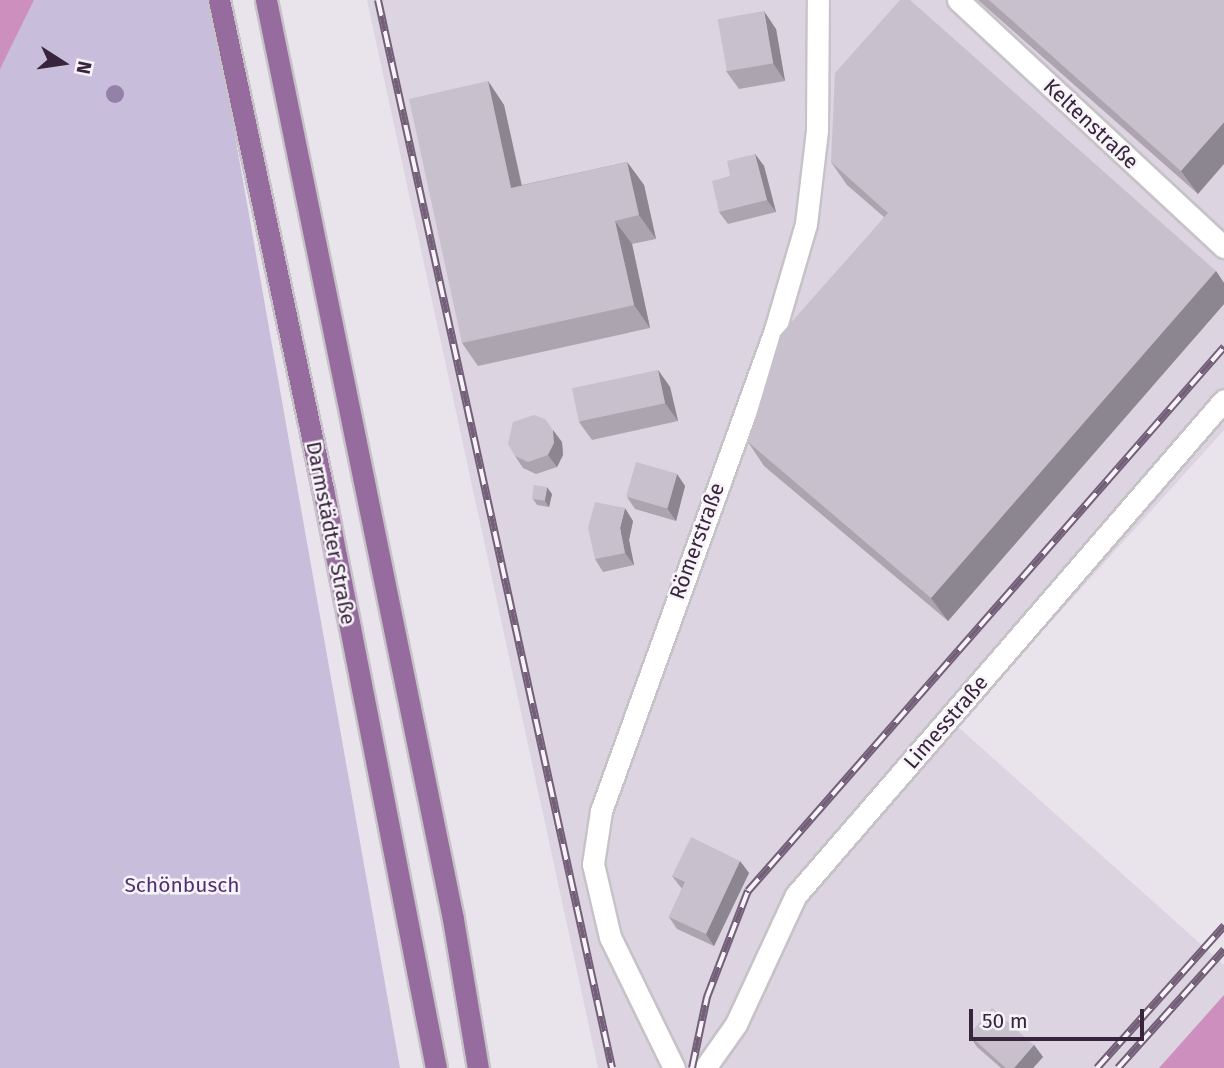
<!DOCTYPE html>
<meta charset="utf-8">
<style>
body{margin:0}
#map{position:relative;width:1224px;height:1068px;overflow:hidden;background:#e9e3ec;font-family:"Fira Sans",sans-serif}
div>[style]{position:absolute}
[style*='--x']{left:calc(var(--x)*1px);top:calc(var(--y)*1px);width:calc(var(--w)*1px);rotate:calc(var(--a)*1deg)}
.built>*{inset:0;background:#dcd4e0}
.green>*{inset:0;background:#c8bedc}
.water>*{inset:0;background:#cd8fbe}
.roads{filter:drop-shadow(2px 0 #c7c2c8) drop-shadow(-2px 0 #c7c2c8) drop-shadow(0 2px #c7c2c8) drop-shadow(0 -2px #c7c2c8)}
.minor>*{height:21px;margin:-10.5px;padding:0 10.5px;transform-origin:10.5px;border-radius:10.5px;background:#fff}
.major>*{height:21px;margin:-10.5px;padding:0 10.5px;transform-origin:10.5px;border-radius:10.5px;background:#966b9e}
.rail>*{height:8px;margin-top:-4px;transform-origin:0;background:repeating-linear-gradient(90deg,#f7f4f9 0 16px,#735f78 0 32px);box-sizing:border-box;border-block:2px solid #735f78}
.trees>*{width:18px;height:18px;margin:-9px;border-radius:50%;background:#9481a8}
.wall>*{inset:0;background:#aca5b0}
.shaded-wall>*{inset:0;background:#8c8690}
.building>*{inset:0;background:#c8c0cd;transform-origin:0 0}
span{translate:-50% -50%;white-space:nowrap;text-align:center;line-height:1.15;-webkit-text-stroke:5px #f7f4f9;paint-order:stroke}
.street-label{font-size:21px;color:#38243c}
.park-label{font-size:21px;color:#4f3170}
.north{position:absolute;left:28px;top:28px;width:70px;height:70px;-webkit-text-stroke:5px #f7f4f9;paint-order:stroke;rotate:102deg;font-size:19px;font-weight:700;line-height:28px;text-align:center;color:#38243c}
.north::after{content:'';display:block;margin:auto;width:24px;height:32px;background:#38243c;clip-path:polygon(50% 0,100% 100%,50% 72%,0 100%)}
.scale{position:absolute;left:969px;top:1009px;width:175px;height:32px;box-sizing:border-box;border:4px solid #38243c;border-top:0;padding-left:9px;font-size:21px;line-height:24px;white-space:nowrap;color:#38243c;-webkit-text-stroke:5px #f7f4f9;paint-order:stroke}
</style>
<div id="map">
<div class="built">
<div style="clip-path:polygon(367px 0,1224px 0,1224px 430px,957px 726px,1224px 965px,1224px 1068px,598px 1068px)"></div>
</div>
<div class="green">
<div style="clip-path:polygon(0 0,211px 0,400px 1068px,0 1068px)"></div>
</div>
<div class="water">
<div style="clip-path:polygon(0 0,34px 0,0 69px)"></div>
<div style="clip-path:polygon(1224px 995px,1224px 1068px,1159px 1068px)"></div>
</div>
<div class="roads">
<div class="minor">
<div style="--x:958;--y:0;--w:363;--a:42.9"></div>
<div style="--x:674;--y:1068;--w:146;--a:-116"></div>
<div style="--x:610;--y:937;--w:75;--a:-103.1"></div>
<div style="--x:593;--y:864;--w:54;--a:-81.4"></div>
<div style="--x:601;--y:811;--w:512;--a:-70.11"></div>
<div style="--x:775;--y:330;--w:110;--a:-73.7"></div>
<div style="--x:806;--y:224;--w:95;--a:-83.3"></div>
<div style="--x:817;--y:130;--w:130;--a:-89.6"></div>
<div style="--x:705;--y:1068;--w:54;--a:-54.8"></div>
<div style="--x:736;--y:1024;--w:142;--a:-65.1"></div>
<div style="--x:796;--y:895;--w:654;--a:-49.15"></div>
</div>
<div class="major">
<div style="--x:219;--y:0;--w:500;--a:78"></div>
<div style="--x:323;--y:489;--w:590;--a:78.96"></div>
<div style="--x:266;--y:0;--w:938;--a:78.5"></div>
<div style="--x:453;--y:919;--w:151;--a:80.5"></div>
</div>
</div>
<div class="rail">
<div style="--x:378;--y:0;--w:1093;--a:77.64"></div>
<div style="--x:692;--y:1068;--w:73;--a:-78.1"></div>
<div style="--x:707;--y:997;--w:114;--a:-68.9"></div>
<div style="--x:748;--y:891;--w:723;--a:-48.81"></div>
<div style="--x:1097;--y:1068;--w:191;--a:-48.2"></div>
<div style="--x:1118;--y:1068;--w:159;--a:-48.1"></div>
</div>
<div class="trees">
<div style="left:115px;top:94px"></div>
</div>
<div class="wall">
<div style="clip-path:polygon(978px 0,1224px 0,1198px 194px)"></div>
<div style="clip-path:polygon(776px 29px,785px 81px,739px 89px,726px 71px)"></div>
<div style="clip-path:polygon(488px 81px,504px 105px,522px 185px,627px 162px,644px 185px,656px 239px,632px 244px,650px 328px,478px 366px,462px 343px)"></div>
<div style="clip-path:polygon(755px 154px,764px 166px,776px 212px,728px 224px,719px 212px,730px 176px)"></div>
<div style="clip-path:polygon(831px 162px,1216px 271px,1224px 283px,1224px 304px,948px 621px,764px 466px,748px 442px,884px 217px,847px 185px)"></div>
<div style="clip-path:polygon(658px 370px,670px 387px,678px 421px,592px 440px,579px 422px)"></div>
<div style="clip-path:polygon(562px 442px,563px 455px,557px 467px,536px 474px,523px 468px,515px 456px)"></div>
<div style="clip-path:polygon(677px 474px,685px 486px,676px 521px,635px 509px,627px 497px)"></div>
<div style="clip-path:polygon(552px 494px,549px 507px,537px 505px,533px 499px)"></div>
<div style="clip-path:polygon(633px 521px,629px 540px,634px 565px,603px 572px,595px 559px)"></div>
<div style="clip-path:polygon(740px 861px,749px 873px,714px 946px,677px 929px,669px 917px,682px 889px,672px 876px)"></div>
<div style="clip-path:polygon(969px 1035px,1034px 1045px,1043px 1057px,1033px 1068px,1001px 1068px,977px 1047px)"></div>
</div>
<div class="shaded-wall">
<div style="clip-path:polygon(764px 11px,776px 29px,785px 81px,773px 63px)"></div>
<div style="clip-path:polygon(488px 81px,504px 105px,527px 211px,511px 188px)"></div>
<div style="clip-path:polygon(1224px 122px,1224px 164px,1198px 194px,1181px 171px)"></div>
<div style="clip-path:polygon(755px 154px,764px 166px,776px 212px,767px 200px)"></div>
<div style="clip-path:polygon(627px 162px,644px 185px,656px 239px,639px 215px)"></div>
<div style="clip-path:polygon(615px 221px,632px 244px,650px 328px,634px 305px)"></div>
<div style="clip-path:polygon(1216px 271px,1224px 283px,1224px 304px,948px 621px,931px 598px)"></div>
<div style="clip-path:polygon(658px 370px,670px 387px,678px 421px,665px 403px)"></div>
<div style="clip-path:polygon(553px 430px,562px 442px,563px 455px,557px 467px,548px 455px)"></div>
<div style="clip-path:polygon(677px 474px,685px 486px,676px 521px,667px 508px)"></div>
<div style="clip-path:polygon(547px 487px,552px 494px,549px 507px,545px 501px)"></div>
<div style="clip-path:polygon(625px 508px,633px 521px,629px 540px,634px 565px,625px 553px,620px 528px)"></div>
<div style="clip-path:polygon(740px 861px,749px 873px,714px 946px,706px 934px)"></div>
<div style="clip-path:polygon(1034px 1045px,1043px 1057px,1033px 1068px,1014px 1068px)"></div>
</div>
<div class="building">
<div style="clip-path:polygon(900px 0,910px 0,1216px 271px,931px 598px,748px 442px,780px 335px,888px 213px,831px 162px,835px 73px)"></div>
<div style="clip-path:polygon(989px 0,1224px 0,1224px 122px,1181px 171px)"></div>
<div style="left:764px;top:11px;width:53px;height:47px;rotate:80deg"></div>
<div style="clip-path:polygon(488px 81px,511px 188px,627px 162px,639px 215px,615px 221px,634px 305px,462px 343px,409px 99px)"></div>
<div style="clip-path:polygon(755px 154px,767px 200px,719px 212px,712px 181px,730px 176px,727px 161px)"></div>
<div style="left:658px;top:370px;width:34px;height:88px;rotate:78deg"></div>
<div style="clip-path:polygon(534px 415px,545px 419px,553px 430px,554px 443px,548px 455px,528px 462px,515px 456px,508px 444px,513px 422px)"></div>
<div style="left:636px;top:462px;width:43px;height:36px;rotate:16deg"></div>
<div style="left:534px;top:485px;width:13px;height:14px;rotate:9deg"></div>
<div style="clip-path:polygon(595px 502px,625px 508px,620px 528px,625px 553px,595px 559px,588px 528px)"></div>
<div style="clip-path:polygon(691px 837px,740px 861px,706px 934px,669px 917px,685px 882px,672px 876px)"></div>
<div style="clip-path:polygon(992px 1008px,1034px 1045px,1014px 1068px,1006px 1068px,969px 1035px)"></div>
</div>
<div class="street-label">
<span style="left:1091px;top:124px;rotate:43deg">Keltenstraße</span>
<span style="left:331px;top:533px;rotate:79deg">Darmstädter Straße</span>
<span style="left:697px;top:541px;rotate:-70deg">Römerstraße</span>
<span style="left:946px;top:722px;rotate:-49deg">Limesstraße</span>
</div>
<div class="park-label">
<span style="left:182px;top:885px">Schönbusch</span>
</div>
<div class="north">N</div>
<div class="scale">50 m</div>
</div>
